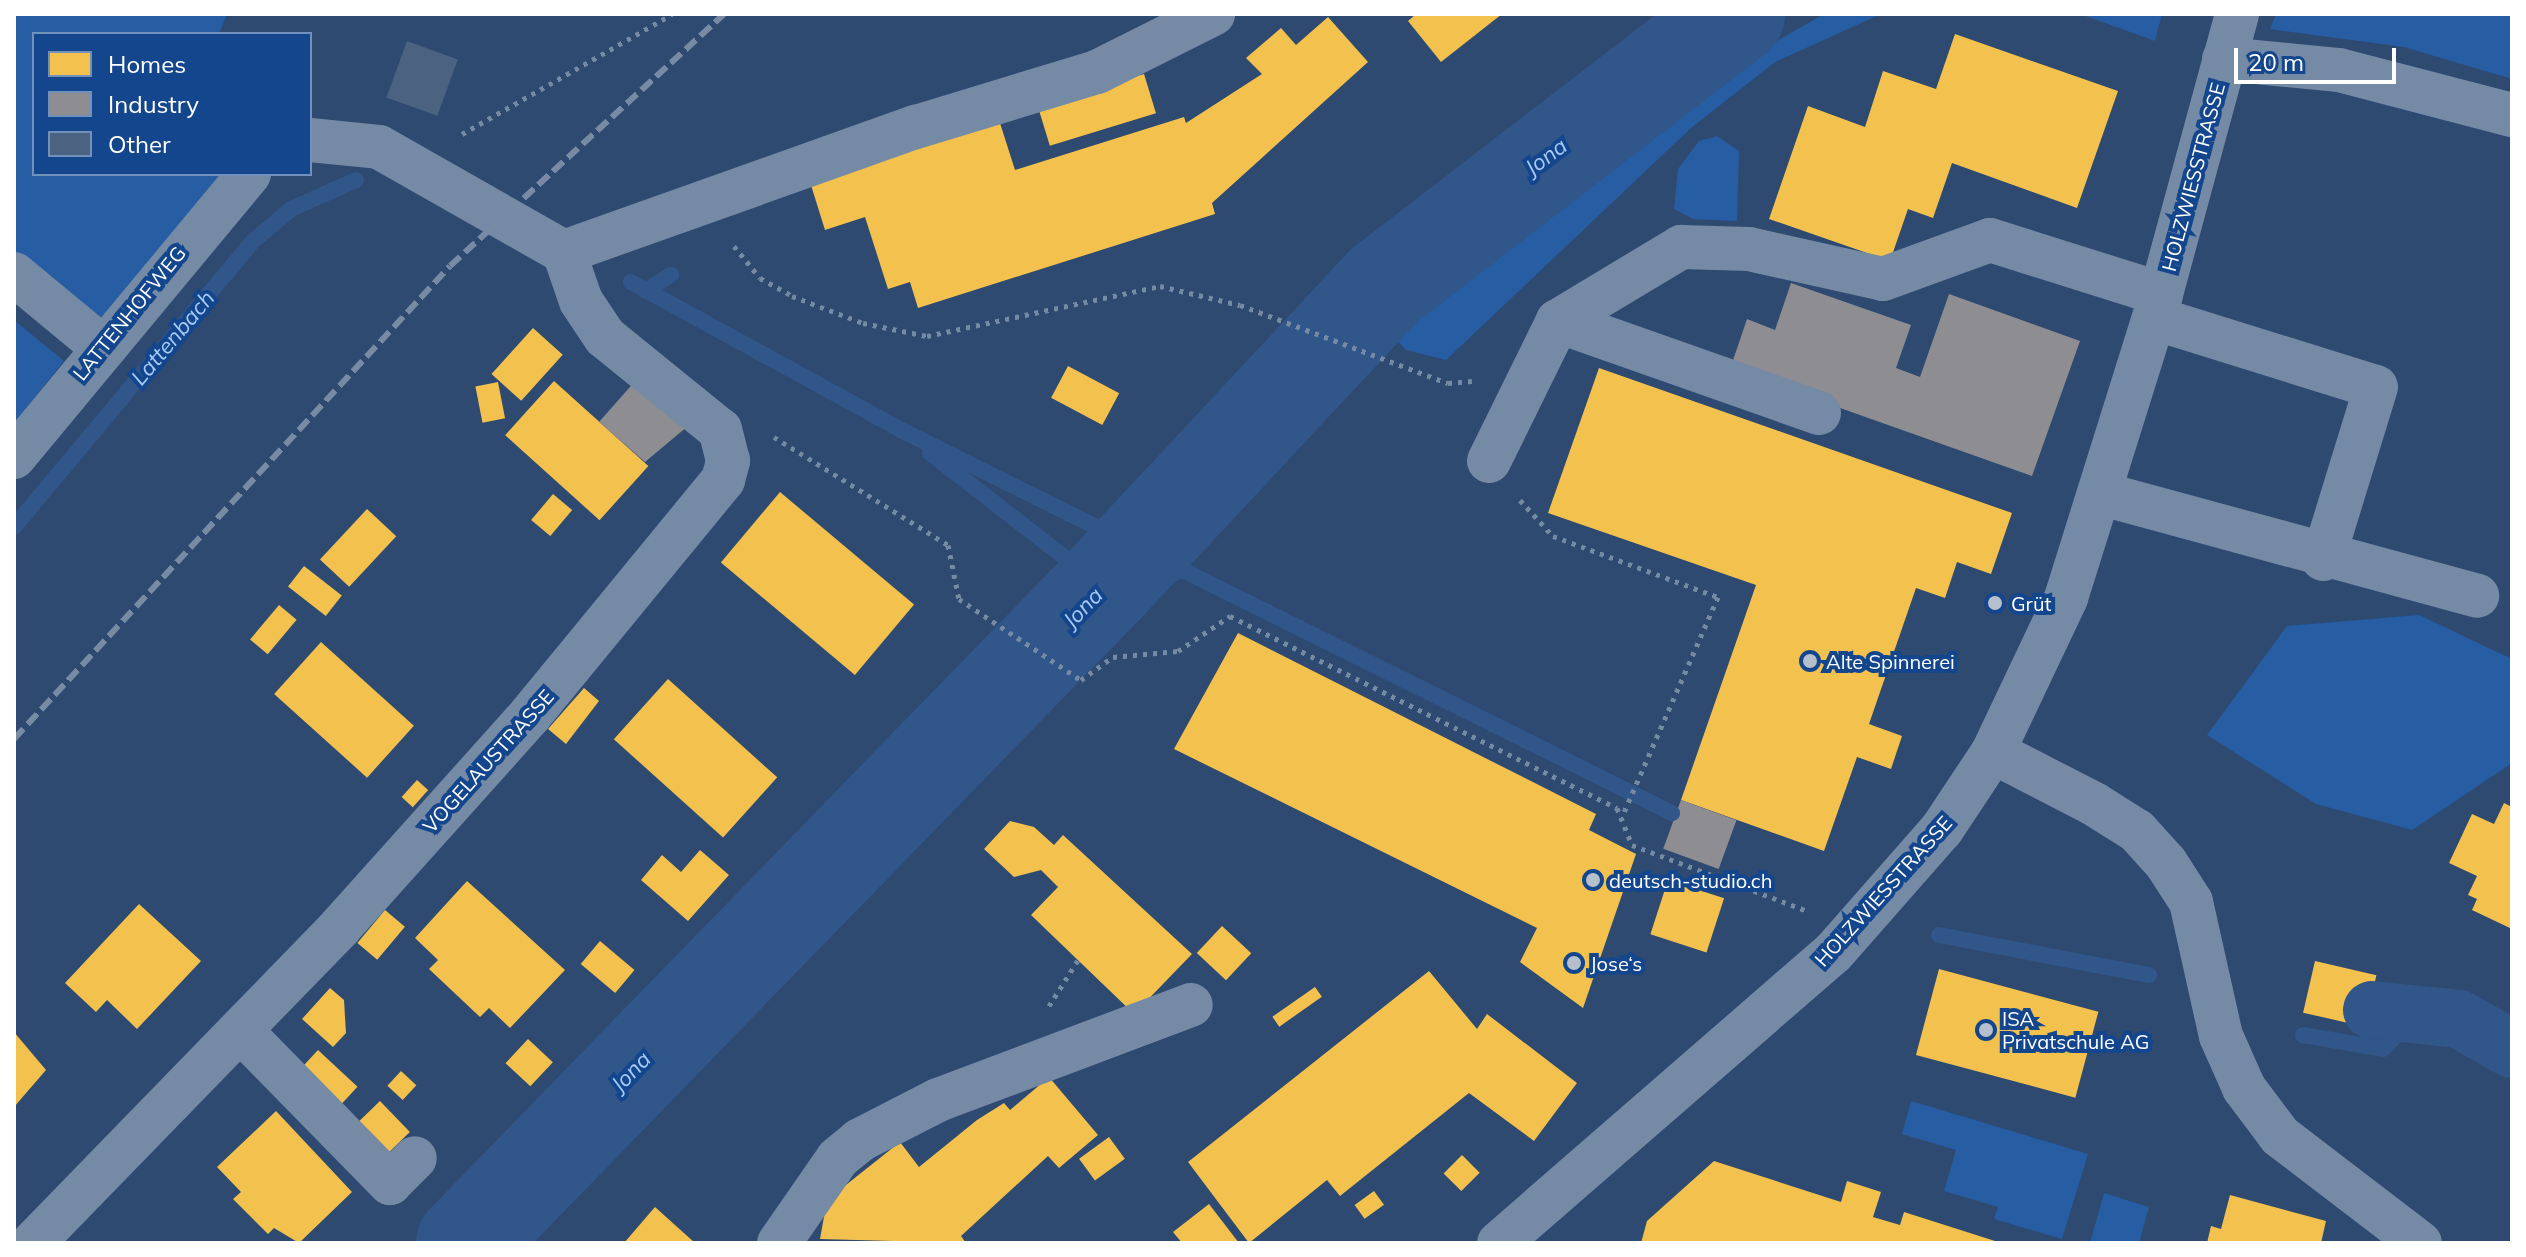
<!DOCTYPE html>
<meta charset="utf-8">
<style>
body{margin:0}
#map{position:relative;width:2526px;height:1257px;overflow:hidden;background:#2e4a71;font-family:Mulish,sans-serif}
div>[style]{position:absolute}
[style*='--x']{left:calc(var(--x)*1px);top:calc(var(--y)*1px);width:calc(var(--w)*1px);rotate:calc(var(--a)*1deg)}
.green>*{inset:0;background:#265da3}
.homes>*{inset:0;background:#f2c14e;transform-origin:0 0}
.industry>*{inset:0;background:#8d8d92;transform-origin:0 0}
.stream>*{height:16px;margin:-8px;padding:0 8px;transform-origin:8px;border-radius:8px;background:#315689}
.canal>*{height:58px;margin:-29px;padding:0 29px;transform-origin:29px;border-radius:29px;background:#315689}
.river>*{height:98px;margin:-49px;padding:0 49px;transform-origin:49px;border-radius:49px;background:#315689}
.building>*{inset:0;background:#4c6281;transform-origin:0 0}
.path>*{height:5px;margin-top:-2.5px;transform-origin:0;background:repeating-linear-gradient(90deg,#758aa5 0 4px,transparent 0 10px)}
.minor>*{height:44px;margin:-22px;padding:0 22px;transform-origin:22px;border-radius:22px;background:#758aa5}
.rail>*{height:6px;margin-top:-3px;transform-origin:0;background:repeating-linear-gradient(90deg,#788ba4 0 14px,transparent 0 20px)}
.dots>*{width:22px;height:22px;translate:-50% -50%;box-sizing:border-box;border:4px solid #13468c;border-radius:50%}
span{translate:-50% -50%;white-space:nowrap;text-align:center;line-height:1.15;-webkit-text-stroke:8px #13468c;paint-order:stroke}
.street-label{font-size:20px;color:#fff}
.poi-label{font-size:20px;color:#fff}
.left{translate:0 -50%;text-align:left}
.water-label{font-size:22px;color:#a7cbf8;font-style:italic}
.frame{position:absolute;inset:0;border:16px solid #fff;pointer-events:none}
.legend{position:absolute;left:32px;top:32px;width:280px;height:144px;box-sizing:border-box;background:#13468c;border:2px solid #7190ba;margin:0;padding:10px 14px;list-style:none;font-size:24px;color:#fff}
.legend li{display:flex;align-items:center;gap:16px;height:40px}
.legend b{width:40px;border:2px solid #7190ba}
.scale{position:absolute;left:2234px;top:48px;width:162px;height:36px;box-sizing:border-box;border:4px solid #fff;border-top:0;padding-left:10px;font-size:24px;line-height:28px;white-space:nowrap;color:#fff;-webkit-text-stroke:6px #13468c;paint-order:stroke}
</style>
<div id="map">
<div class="green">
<div style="clip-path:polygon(14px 14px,227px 14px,219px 34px,34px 34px,34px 174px,220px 174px,102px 323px,14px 251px)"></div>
<div style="clip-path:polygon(1824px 14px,1881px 14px,1775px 62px,1691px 128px,1446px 360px,1406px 350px,1394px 337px,1459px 265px,1658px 109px)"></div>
<div style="clip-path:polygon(2080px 14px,2162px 14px,2155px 41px)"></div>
<div style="clip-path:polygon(2276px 14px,2512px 14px,2512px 79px,2404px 47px,2270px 29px)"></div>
<div style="clip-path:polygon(1717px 136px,1739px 151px,1737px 221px,1693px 219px,1674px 209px,1678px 169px,1699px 141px)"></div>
<div style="clip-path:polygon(14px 320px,64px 361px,14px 423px)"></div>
<div style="clip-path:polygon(2419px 615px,2512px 659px,2512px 763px,2412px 830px,2316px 804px,2207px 735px,2287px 626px)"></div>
<div style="clip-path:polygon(1911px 1101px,2088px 1154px,2062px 1239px,1994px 1219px,1998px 1207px,1944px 1191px,1956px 1150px,1902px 1134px)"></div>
<div style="clip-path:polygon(2104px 1193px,2149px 1207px,2139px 1243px,2090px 1243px)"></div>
</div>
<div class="homes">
<div style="clip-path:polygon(1416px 14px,1502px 14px,1441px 62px,1408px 21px)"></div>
<div style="clip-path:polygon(1328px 17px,1368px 62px,1212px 203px,1215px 214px,918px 308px,910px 282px,888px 289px,865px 217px,825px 230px,810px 182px,1000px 123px,1015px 170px,1184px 117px,1186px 123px,1262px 74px,1246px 58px,1281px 28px,1296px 45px)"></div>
<div style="clip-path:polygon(1955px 34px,2118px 91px,2077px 208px,1952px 163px,1933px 218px,1908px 209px,1890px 261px,1769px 219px,1808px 106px,1865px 127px,1883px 71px,1936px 89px)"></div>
<div style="left:1144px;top:74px;width:41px;height:111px;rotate:73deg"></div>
<div style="left:533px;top:328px;width:40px;height:62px;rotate:42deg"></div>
<div style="left:1068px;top:366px;width:58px;height:36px;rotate:28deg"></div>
<div style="clip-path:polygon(1599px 368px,2012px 513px,1991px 574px,1957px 562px,1945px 598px,1916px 588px,1869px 724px,1902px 736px,1891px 769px,1857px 757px,1824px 851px,1681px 800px,1756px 585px,1548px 513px)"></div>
<div style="left:554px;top:381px;width:127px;height:73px;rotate:42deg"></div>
<div style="left:498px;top:382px;width:37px;height:23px;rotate:79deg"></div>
<div style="left:780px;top:492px;width:175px;height:92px;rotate:40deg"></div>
<div style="left:553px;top:494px;width:25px;height:34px;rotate:40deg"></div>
<div style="left:367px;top:509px;width:40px;height:69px;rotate:43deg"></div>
<div style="left:304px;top:566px;width:48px;height:26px;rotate:38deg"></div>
<div style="left:279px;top:605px;width:23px;height:45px;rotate:40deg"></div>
<div style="clip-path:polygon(1238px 633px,1596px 814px,1589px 830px,1636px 854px,1583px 1008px,1520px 962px,1537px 928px,1174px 749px)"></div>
<div style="left:321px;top:642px;width:125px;height:70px;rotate:42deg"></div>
<div style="left:668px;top:679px;width:147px;height:81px;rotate:42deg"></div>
<div style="clip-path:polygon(584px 688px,599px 701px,566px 744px,548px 729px)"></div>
<div style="left:417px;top:780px;width:15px;height:23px;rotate:42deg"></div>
<div style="clip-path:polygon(2504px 803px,2512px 807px,2512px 929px,2472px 910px,2477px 899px,2468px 895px,2477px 876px,2449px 863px,2472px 814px,2494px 824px)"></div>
<div style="clip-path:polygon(1010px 821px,1034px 827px,1054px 845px,1063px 835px,1192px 954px,1134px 1014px,1031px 915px,1058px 887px,1041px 870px,1014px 877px,984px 849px)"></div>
<div style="clip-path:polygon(700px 850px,729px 875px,688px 921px,641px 880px,662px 855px,681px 872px)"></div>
<div style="left:1668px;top:880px;width:59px;height:57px;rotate:18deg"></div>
<div style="clip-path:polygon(467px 881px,565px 970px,510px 1028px,489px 1008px,480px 1017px,429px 969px,438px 960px,415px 938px)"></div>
<div style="clip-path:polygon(139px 904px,201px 961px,137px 1029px,107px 1000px,96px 1012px,65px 983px)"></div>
<div style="left:385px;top:910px;width:26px;height:43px;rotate:40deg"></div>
<div style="left:1222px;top:926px;width:40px;height:37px;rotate:43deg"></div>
<div style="left:600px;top:941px;width:45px;height:30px;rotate:40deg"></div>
<div style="left:2315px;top:961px;width:63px;height:53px;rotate:13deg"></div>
<div style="left:1939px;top:969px;width:165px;height:89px;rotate:15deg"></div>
<div style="clip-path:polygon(1429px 971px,1477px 1029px,1487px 1014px,1577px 1083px,1534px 1141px,1469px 1093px,1340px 1196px,1327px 1180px,1249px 1243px,1188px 1162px)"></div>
<div style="left:1315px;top:987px;width:12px;height:52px;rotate:55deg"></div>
<div style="clip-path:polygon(330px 988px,344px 1000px,346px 1033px,333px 1047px,302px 1019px)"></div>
<div style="clip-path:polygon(14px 1032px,46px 1070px,14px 1107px)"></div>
<div style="left:528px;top:1039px;width:34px;height:33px;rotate:43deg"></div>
<div style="left:318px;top:1050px;width:54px;height:33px;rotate:43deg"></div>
<div style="left:401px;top:1071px;width:21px;height:20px;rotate:43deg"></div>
<div style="clip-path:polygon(1049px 1077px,1098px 1135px,1059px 1168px,1048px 1156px,961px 1236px,966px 1243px,820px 1239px,827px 1200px,900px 1142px,919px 1167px,977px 1120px,1004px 1103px,1010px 1110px)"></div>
<div style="left:380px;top:1101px;width:43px;height:37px;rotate:46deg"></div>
<div style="clip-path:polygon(276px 1111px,352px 1192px,299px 1243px,274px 1228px,268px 1234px,233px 1199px,241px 1192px,217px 1167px)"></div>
<div style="left:1109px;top:1137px;width:27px;height:37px;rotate:54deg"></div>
<div style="left:1462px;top:1155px;width:25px;height:26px;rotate:45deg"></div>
<div style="clip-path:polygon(1714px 1161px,1841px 1202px,1847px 1181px,1881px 1192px,1873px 1217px,1900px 1225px,1904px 1212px,1995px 1241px,1641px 1243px,1647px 1221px)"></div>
<div style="left:1374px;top:1191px;width:17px;height:24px;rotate:54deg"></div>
<div style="clip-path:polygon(2230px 1195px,2326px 1221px,2321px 1243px,2207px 1243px,2211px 1226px,2221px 1229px)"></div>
<div style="clip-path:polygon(1209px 1204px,1239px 1243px,1182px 1243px,1173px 1232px)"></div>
<div style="clip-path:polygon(655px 1207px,695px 1243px,624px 1243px)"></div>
</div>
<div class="industry">
<div style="clip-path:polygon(1791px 283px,1911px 325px,1896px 368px,1920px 377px,1949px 294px,2080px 341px,2032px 476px,1730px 369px,1747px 319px,1775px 330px)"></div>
<div style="clip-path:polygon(637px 379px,688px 426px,645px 462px,599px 422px)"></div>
<div style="left:1681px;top:800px;width:59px;height:52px;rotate:20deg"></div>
</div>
<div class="stream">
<div style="--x:631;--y:282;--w:308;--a:28.7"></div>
<div style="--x:901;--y:430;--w:861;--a:26.42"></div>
<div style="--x:646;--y:291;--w:30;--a:-33"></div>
<div style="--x:930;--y:453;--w:219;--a:37.8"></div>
<div style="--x:14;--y:527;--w:371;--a:-50.1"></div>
<div style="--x:252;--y:242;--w:51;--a:-40.2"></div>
<div style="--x:291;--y:209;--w:71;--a:-24"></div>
<div style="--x:1121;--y:568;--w:54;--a:5.3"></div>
<div style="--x:1939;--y:935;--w:214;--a:10.8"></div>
<div style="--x:2303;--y:1035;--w:81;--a:9.9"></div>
<div style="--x:2383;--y:1049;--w:43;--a:-45.9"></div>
</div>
<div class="canal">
<div style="--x:2372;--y:1010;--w:87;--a:5.9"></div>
<div style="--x:2459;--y:1019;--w:61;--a:29.5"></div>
</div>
<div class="river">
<div style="--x:465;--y:1243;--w:915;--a:-45.8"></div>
<div style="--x:1103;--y:587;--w:415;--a:-47"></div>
<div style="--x:1386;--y:284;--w:442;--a:-37.6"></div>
</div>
<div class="building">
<div style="left:407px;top:41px;width:54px;height:60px;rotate:20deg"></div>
</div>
<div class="path">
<div style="--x:462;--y:134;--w:242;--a:-29.7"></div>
<div style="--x:734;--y:246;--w:41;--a:50.9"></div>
<div style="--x:760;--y:278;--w:37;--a:29"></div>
<div style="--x:792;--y:296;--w:76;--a:20.8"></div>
<div style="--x:863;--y:323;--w:65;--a:11.5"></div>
<div style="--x:927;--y:336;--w:238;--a:-12.1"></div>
<div style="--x:1160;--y:286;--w:82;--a:13.4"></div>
<div style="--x:1240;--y:305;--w:222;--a:20.6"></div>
<div style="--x:1448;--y:383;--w:24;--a:-5"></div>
<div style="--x:774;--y:437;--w:205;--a:31.8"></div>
<div style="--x:948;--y:545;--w:55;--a:78.5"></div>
<div style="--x:959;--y:599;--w:146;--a:33.6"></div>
<div style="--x:1081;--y:680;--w:39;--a:-36"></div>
<div style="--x:1113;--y:657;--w:65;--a:-5.3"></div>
<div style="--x:1178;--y:651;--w:63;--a:-33.9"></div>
<div style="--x:1230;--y:616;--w:432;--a:26.4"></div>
<div style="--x:1617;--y:808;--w:40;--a:68"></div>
<div style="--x:1632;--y:845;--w:185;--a:20.6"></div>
<div style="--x:1520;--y:500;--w:49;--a:47.5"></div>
<div style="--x:1553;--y:536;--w:176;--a:20.3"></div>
<div style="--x:1718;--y:597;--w:240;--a:113.6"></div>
<div style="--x:1049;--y:1006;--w:54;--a:-57.8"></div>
</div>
<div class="minor">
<div style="--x:2224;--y:59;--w:116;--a:5.5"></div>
<div style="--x:2339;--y:70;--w:179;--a:14.6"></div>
<div style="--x:310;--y:140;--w:69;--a:5.8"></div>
<div style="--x:379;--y:147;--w:213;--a:29.6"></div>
<div style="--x:564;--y:252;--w:374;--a:-19.6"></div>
<div style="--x:916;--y:127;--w:189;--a:-16.9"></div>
<div style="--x:1097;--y:72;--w:130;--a:-26.6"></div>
<div style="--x:14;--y:274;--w:113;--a:39.6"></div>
<div style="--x:2154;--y:318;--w:232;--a:17.3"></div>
<div style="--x:2376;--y:387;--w:180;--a:107.1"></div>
<div style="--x:1819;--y:413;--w:277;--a:-160.6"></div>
<div style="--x:1558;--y:321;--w:144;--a:-31"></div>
<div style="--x:1681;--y:247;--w:68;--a:1.7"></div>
<div style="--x:1749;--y:249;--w:137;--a:12.6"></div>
<div style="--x:1883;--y:279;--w:114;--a:-20"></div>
<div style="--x:1990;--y:240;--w:179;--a:17.5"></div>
<div style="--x:14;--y:457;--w:368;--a:-50.3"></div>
<div style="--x:1489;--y:461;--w:156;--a:-63.8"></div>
<div style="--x:2099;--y:493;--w:392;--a:15.2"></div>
<div style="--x:1993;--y:752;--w:114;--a:27.2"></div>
<div style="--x:2094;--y:804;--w:51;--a:32.1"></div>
<div style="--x:2137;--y:831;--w:43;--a:47.8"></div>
<div style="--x:2166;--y:863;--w:46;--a:57.3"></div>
<div style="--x:2191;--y:902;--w:137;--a:77.4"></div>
<div style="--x:2221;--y:1036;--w:57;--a:66.1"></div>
<div style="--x:2244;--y:1088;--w:60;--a:53.1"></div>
<div style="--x:2280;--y:1136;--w:176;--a:37.4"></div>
<div style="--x:241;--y:1031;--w:213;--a:45.6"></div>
<div style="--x:390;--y:1183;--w:35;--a:-45"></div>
<div style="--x:33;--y:1243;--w:441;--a:-45.8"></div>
<div style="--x:340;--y:927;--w:285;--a:-48.1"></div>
<div style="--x:530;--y:715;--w:304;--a:-50.6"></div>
<div style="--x:723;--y:480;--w:20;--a:-75"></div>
<div style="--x:728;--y:461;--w:32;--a:-104"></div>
<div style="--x:720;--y:430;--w:148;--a:-141"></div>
<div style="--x:605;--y:337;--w:43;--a:-123.7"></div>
<div style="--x:581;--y:301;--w:52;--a:-109.1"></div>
<div style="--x:779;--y:1243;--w:103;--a:-55.2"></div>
<div style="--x:838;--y:1158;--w:28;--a:-39"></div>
<div style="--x:860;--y:1140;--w:88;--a:-27.1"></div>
<div style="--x:938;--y:1100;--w:270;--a:-20.6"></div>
<div style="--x:1499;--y:1243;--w:442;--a:-41"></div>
<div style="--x:1833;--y:953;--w:165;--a:-48.7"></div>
<div style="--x:1942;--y:829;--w:92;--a:-56.5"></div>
<div style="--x:1993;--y:752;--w:170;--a:-64.6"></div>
<div style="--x:2066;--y:598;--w:318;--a:-72.6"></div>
<div style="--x:2161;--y:294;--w:290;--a:-74.8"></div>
</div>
<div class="rail">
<div style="--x:14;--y:739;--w:643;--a:-47.33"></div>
<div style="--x:450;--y:266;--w:372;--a:-42.6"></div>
</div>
<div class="dots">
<div style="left:1995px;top:603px;background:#b6c0cd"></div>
<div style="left:1810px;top:661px;background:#b6c0cd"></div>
<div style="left:1593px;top:880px;background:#b6c0cd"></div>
<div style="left:1574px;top:963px;background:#b6c0cd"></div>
<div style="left:1986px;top:1030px;background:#b6c0cd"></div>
</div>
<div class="street-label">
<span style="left:2193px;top:177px;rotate:-75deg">HOLZWIESSTRASSE</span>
<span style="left:129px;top:313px;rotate:-51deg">LATTENHOFWEG</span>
<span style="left:488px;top:761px;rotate:-48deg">VOGELAUSTRASSE</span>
<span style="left:1883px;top:891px;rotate:-48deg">HOLZWIESSTRASSE</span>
</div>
<div class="poi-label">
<span class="left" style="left:2011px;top:603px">Grüt</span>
<span class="left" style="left:1826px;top:661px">Alte Spinnerei</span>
<span class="left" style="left:1609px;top:880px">deutsch-studio.ch</span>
<span class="left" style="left:1590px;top:963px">Jose‘s</span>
<span class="left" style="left:2002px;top:1030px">ISA<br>Privatschule AG</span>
</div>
<div class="water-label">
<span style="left:1546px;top:157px;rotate:-37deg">Jona</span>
<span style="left:173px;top:338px;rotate:-50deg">Lattenbach</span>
<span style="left:1083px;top:608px;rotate:-46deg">Jona</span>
<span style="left:631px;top:1072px;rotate:-46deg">Jona</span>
</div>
<div class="frame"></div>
<ul class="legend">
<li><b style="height:22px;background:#f2c14e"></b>Homes</li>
<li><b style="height:22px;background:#8d8d92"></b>Industry</li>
<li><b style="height:22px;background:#4c6281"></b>Other</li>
</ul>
<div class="scale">20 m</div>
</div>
